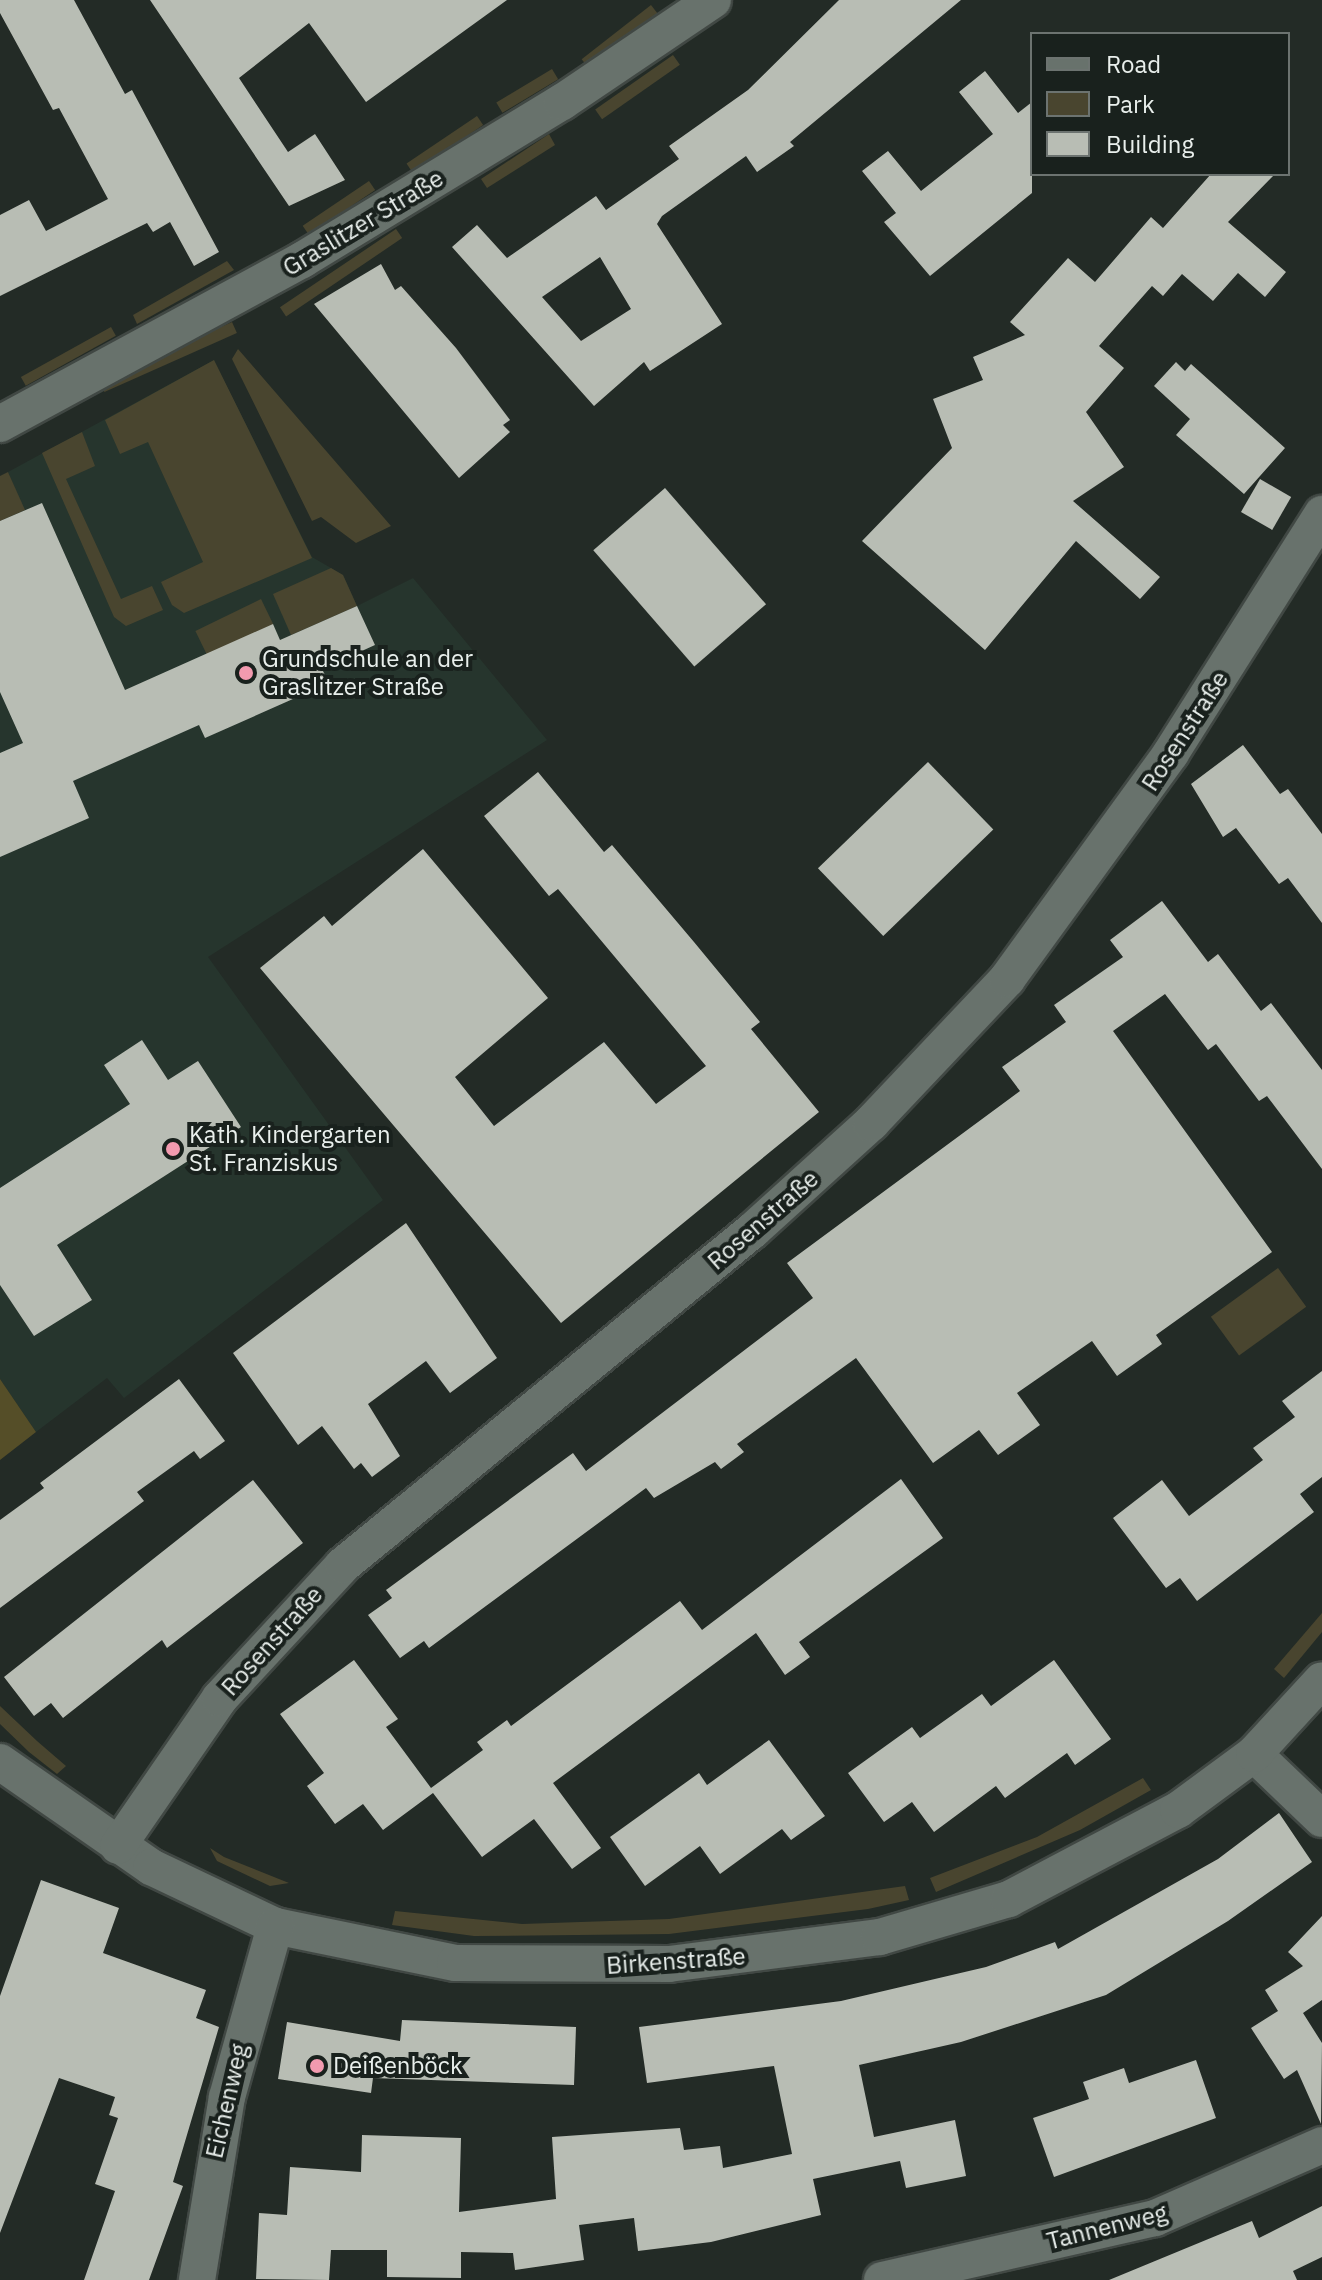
<!DOCTYPE html>
<meta charset="utf-8">
<style>
body{margin:0}
#map{position:relative;width:1322px;height:2280px;overflow:hidden;background:#232b26;font-family:"IBM Plex Sans",sans-serif}
div>[style]{position:absolute}
[style*='--x']{left:calc(var(--x)*1px);top:calc(var(--y)*1px);width:calc(var(--w)*1px);rotate:calc(var(--a)*1deg)}
.built>*{inset:0;background:#26352d}
.green>*{inset:0;background:#49452f;transform-origin:0 0}
.forest>*{inset:0;background:#554e28}
.building>*{inset:0;background:#b8bdb4;transform-origin:0 0}
.roads{filter:drop-shadow(2px 0 #414844) drop-shadow(-2px 0 #414844) drop-shadow(0 2px #414844) drop-shadow(0 -2px #414844)}
.minor>*{height:36px;margin:-18px;padding:0 18px;transform-origin:18px;border-radius:18px;background:#68726c}
.dots>*{width:22px;height:22px;translate:-50% -50%;box-sizing:border-box;border:4px solid #19211d;border-radius:50%}
span{translate:-50% -50%;white-space:nowrap;text-align:center;line-height:1.15;-webkit-text-stroke:8px #19211d;paint-order:stroke}
.street-label{font-size:24px;color:#e9efec}
.poi-label{font-size:24px;color:#e9efec}
.left{translate:0 -50%;text-align:left}
.legend{position:absolute;left:1030px;top:32px;width:260px;height:144px;box-sizing:border-box;background:#19211d;border:2px solid #6c7370;margin:0;padding:10px 14px;list-style:none;font-size:24px;color:#e9efec}
.legend li{display:flex;align-items:center;gap:16px;height:40px}
.legend b{width:40px;border:2px solid #6c7370}
</style>
<div id="map">
<div class="built">
<div style="clip-path:polygon(214px 360px,312px 557px,343px 575px,357px 606px,413px 578px,547px 740px,208px 957px,383px 1200px,124px 1398px,107px 1378px,36px 1432px,0 1379px,0 521px,24px 510px,8px 472px)"></div>
</div>
<div class="green">
<div style="left:651px;top:5px;width:11px;height:88px;rotate:52deg"></div>
<div style="left:673px;top:55px;width:12px;height:95px;rotate:55deg"></div>
<div style="left:552px;top:69px;width:12px;height:65px;rotate:59deg"></div>
<div style="left:477px;top:116px;width:11px;height:85px;rotate:56deg"></div>
<div style="clip-path:polygon(549px 134px,555px 145px,487px 188px,481px 179px)"></div>
<div style="left:369px;top:181px;width:11px;height:80px;rotate:56deg"></div>
<div style="left:396px;top:229px;width:11px;height:140px;rotate:56deg"></div>
<div style="clip-path:polygon(227px 261px,234px 270px,137px 324px,133px 315px)"></div>
<div style="left:232px;top:322px;width:12px;height:145px;rotate:66deg"></div>
<div style="left:111px;top:327px;width:10px;height:103px;rotate:61deg"></div>
<div style="clip-path:polygon(238px 349px,391px 526px,356px 543px,321px 517px,312px 521px,232px 359px)"></div>
<div style="clip-path:polygon(214px 360px,312px 558px,184px 613px,172px 605px,161px 582px,203px 562px,148px 442px,120px 454px,105px 420px)"></div>
<div style="clip-path:polygon(82px 432px,95px 466px,66px 479px,121px 599px,152px 586px,163px 610px,126px 626px,114px 617px,42px 453px)"></div>
<div style="clip-path:polygon(8px 472px,25px 510px,0 521px,0 476px)"></div>
<div style="clip-path:polygon(331px 568px,343px 575px,357px 606px,291px 635px,273px 594px)"></div>
<div style="left:261px;top:599px;width:28px;height:73px;rotate:64deg"></div>
<div style="left:1278px;top:1268px;width:48px;height:83px;rotate:54deg"></div>
<div style="clip-path:polygon(1322px 1613px,1322px 1632px,1284px 1678px,1274px 1669px)"></div>
<div style="clip-path:polygon(0 1706px,37px 1741px,66px 1766px,57px 1774px,29px 1752px,0 1724px)"></div>
<div style="clip-path:polygon(1143px 1778px,1151px 1790px,1080px 1830px,936px 1892px,930px 1878px,1037px 1837px)"></div>
<div style="clip-path:polygon(210px 1848px,224px 1857px,289px 1883px,270px 1886px,217px 1861px)"></div>
<div style="clip-path:polygon(905px 1886px,909px 1900px,868px 1909px,669px 1934px,474px 1936px,392px 1925px,395px 1911px,522px 1924px,669px 1919px)"></div>
</div>
<div class="forest">
<div style="clip-path:polygon(0 1379px,36px 1432px,0 1460px)"></div>
</div>
<div class="building">
<div style="clip-path:polygon(0 0,74px 0,125px 94px,132px 90px,219px 252px,194px 266px,170px 222px,153px 232px,147px 223px,0 296px,0 215px,29px 200px,46px 231px,108px 199px,59px 108px,53px 110px,0 13px)"></div>
<div style="clip-path:polygon(150px 0,507px 0,366px 102px,309px 23px,239px 78px,288px 152px,315px 134px,345px 180px,289px 206px)"></div>
<div style="clip-path:polygon(evenodd,839px 0,961px 0,790px 142px,794px 146px,757px 172px,746px 156px,662px 216px,657px 224px,722px 324px,650px 371px,644px 362px,594px 406px,452px 247px,477px 225px,507px 258px,596px 196px,606px 210px,679px 159px,669px 146px,748px 90px,839px 0,600px 257px,631px 309px,581px 341px,542px 297px,600px 257px)"></div>
<div style="clip-path:polygon(985px 71px,1018px 113px,1032px 102px,1032px 193px,930px 276px,884px 222px,896px 213px,862px 171px,888px 151px,921px 191px,993px 134px,959px 92px)"></div>
<div style="clip-path:polygon(1211px 174px,1275px 174px,1228px 222px,1286px 272px,1265px 297px,1238px 273px,1213px 301px,1182px 274px,1163px 296px,1152px 286px,1099px 346px,1124px 368px,1086px 412px,1124px 467px,1073px 501px,1160px 577px,1140px 599px,1076px 541px,985px 650px,862px 541px,952px 448px,933px 399px,983px 380px,973px 357px,1025px 335px,1010px 322px,1068px 258px,1095px 282px,1151px 217px,1163px 228px)"></div>
<div style="clip-path:polygon(381px 264px,395px 290px,401px 286px,456px 348px,510px 420px,503px 425px,510px 432px,459px 478px,314px 304px)"></div>
<div style="clip-path:polygon(1176px 362px,1185px 371px,1191px 364px,1285px 448px,1244px 494px,1176px 435px,1190px 419px,1154px 386px)"></div>
<div style="left:1260px;top:479px;width:36px;height:38px;rotate:30deg"></div>
<div style="left:665px;top:488px;width:154px;height:95px;rotate:49deg"></div>
<div style="clip-path:polygon(42px 503px,125px 690px,273px 624px,280px 640px,357px 606px,375px 645px,322px 669px,329px 683px,205px 738px,199px 725px,73px 781px,89px 818px,0 857px,0 753px,23px 743px,0 692px,0 521px)"></div>
<div style="clip-path:polygon(1243px 745px,1280px 794px,1288px 789px,1322px 834px,1322px 923px,1288px 878px,1279px 884px,1236px 828px,1223px 837px,1191px 784px)"></div>
<div style="left:928px;top:762px;width:94px;height:153px;rotate:46deg"></div>
<div style="clip-path:polygon(538px 772px,604px 852px,612px 845px,694px 942px,760px 1022px,751px 1029px,819px 1112px,561px 1323px,260px 968px,324px 916px,332px 926px,423px 849px,548px 998px,455px 1077px,494px 1126px,604px 1042px,656px 1104px,706px 1066px,558px 889px,549px 896px,484px 816px)"></div>
<div style="clip-path:polygon(1162px 901px,1208px 962px,1218px 954px,1261px 1011px,1271px 1003px,1322px 1070px,1322px 1169px,1267px 1096px,1259px 1101px,1216px 1044px,1208px 1050px,1165px 994px,1113px 1031px,1272px 1252px,1156px 1335px,1162px 1344px,1117px 1376px,1092px 1341px,1017px 1393px,1040px 1425px,998px 1455px,979px 1430px,933px 1463px,856px 1358px,737px 1444px,744px 1452px,721px 1469px,715px 1462px,654px 1498px,646px 1488px,429px 1648px,424px 1641px,400px 1658px,368px 1615px,392px 1598px,386px 1590px,573px 1453px,586px 1471px,813px 1298px,787px 1263px,1020px 1091px,1002px 1067px,1066px 1022px,1054px 1005px,1123px 957px,1110px 940px)"></div>
<div style="clip-path:polygon(142px 1040px,168px 1080px,198px 1061px,241px 1127px,57px 1245px,92px 1300px,34px 1336px,0 1285px,0 1188px,130px 1104px,104px 1065px)"></div>
<div style="clip-path:polygon(406px 1223px,497px 1358px,450px 1393px,426px 1361px,368px 1404px,400px 1456px,372px 1477px,361px 1463px,354px 1469px,322px 1426px,298px 1445px,233px 1353px)"></div>
<div style="clip-path:polygon(1322px 1371px,1322px 1477px,1300px 1494px,1314px 1512px,1197px 1601px,1180px 1578px,1166px 1588px,1113px 1518px,1162px 1480px,1189px 1516px,1263px 1460px,1253px 1448px,1295px 1417px,1282px 1401px)"></div>
<div style="clip-path:polygon(179px 1379px,225px 1441px,200px 1459px,194px 1451px,137px 1492px,144px 1501px,0 1608px,0 1520px,44px 1488px,40px 1483px)"></div>
<div style="clip-path:polygon(901px 1479px,943px 1538px,799px 1642px,810px 1657px,785px 1675px,756px 1633px,553px 1783px,601px 1848px,572px 1869px,534px 1819px,482px 1857px,433px 1793px,383px 1830px,363px 1804px,335px 1824px,307px 1786px,324px 1773px,280px 1714px,354px 1660px,398px 1719px,386px 1727px,431px 1788px,483px 1750px,477px 1742px,507px 1720px,511px 1726px,680px 1601px,702px 1630px)"></div>
<div style="clip-path:polygon(253px 1480px,303px 1543px,167px 1648px,162px 1640px,63px 1718px,51px 1703px,34px 1716px,4px 1677px)"></div>
<div style="clip-path:polygon(1054px 1660px,1111px 1739px,1075px 1765px,1067px 1753px,1005px 1798px,996px 1786px,934px 1832px,912px 1802px,884px 1822px,848px 1773px,912px 1727px,920px 1738px,982px 1694px,991px 1706px)"></div>
<div style="clip-path:polygon(769px 1740px,825px 1816px,791px 1840px,782px 1829px,720px 1874px,700px 1846px,645px 1886px,610px 1837px,699px 1773px,707px 1785px)"></div>
<div style="clip-path:polygon(1279px 1813px,1312px 1862px,1228px 1921px,1106px 1995px,961px 2042px,859px 2065px,874px 2137px,955px 2120px,966px 2176px,906px 2188px,900px 2161px,813px 2179px,821px 2215px,711px 2242px,638px 2251px,634px 2218px,579px 2225px,584px 2260px,515px 2270px,513px 2253px,461px 2252px,461px 2278px,387px 2277px,387px 2250px,331px 2250px,329px 2280px,256px 2279px,259px 2213px,287px 2215px,290px 2167px,361px 2172px,362px 2135px,461px 2138px,459px 2212px,556px 2199px,552px 2137px,680px 2128px,684px 2150px,720px 2146px,723px 2168px,792px 2154px,774px 2066px,647px 2083px,639px 2027px,841px 2001px,986px 1967px,1055px 1942px,1058px 1949px,1218px 1859px)"></div>
<div style="clip-path:polygon(41px 1880px,119px 1908px,103px 1953px,206px 1990px,196px 2018px,219px 2027px,173px 2182px,183px 2186px,149px 2280px,84px 2280px,115px 2191px,95px 2184px,118px 2118px,109px 2115px,115px 2097px,59px 2078px,0 2233px,0 1996px)"></div>
<div style="clip-path:polygon(1322px 1916px,1322px 2000px,1303px 2013px,1322px 2043px,1321px 2124px,1297px 2070px,1284px 2079px,1251px 2028px,1278px 2011px,1265px 1990px,1303px 1966px,1288px 1952px)"></div>
<div style="clip-path:polygon(402px 2020px,576px 2027px,574px 2085px,373px 2078px,371px 2093px,278px 2079px,287px 2022px,400px 2041px)"></div>
<div style="clip-path:polygon(1196px 2060px,1216px 2118px,1054px 2177px,1033px 2118px,1089px 2099px,1083px 2082px,1124px 2068px,1129px 2083px)"></div>
<div style="clip-path:polygon(1322px 2206px,1322px 2257px,1293px 2271px,1297px 2280px,1109px 2280px,1252px 2221px,1259px 2238px)"></div>
</div>
<div class="roads">
<div class="minor">
<div style="--x:0;--y:424;--w:344;--a:-28.5"></div>
<div style="--x:302;--y:260;--w:304;--a:-31.3"></div>
<div style="--x:562;--y:102;--w:182;--a:-34"></div>
<div style="--x:1254;--y:1754;--w:94;--a:43.7"></div>
<div style="--x:0;--y:1762;--w:184;--a:34.8"></div>
<div style="--x:151;--y:1867;--w:137;--a:25.4"></div>
<div style="--x:275;--y:1926;--w:184;--a:11.6"></div>
<div style="--x:455;--y:1963;--w:214;--a:0.3"></div>
<div style="--x:669;--y:1964;--w:213;--a:-7.3"></div>
<div style="--x:880;--y:1937;--w:134;--a:-16.4"></div>
<div style="--x:1009;--y:1899;--w:191;--a:-27.8"></div>
<div style="--x:1178;--y:1810;--w:94;--a:-36.4"></div>
<div style="--x:1254;--y:1754;--w:100;--a:-47.4"></div>
<div style="--x:118;--y:1846;--w:180;--a:-55.4"></div>
<div style="--x:220;--y:1698;--w:181;--a:-47.2"></div>
<div style="--x:343;--y:1565;--w:528;--a:-39.24"></div>
<div style="--x:752;--y:1231;--w:161;--a:-42.2"></div>
<div style="--x:871;--y:1123;--w:198;--a:-46.6"></div>
<div style="--x:1007;--y:979;--w:279;--a:-54"></div>
<div style="--x:1171;--y:753;--w:283;--a:-57.7"></div>
<div style="--x:197;--y:2280;--w:185;--a:-80.7"></div>
<div style="--x:227;--y:2097;--w:178;--a:-74.3"></div>
<div style="--x:882;--y:2280;--w:280;--a:-12.8"></div>
<div style="--x:1155;--y:2218;--w:182;--a:-23.6"></div>
</div>
</div>
<div class="dots">
<div style="left:246px;top:673px;background:#f29aaf"></div>
<div style="left:173px;top:1149px;background:#f29aaf"></div>
<div style="left:317px;top:2066px;background:#f29aaf"></div>
</div>
<div class="street-label">
<span style="left:363px;top:223px;rotate:-31deg">Graslitzer Straße</span>
<span style="left:1185px;top:731px;rotate:-57deg">Rosenstraße</span>
<span style="left:763px;top:1220px;rotate:-41deg">Rosenstraße</span>
<span style="left:272px;top:1641px;rotate:-48deg">Rosenstraße</span>
<span style="left:676px;top:1961px;rotate:-4deg">Birkenstraße</span>
<span style="left:227px;top:2101px;rotate:-77deg">Eichenweg</span>
<span style="left:1107px;top:2227px;rotate:-14deg">Tannenweg</span>
</div>
<div class="poi-label">
<span class="left" style="left:262px;top:673px">Grundschule an der<br>Graslitzer Straße</span>
<span class="left" style="left:189px;top:1149px">Kath. Kindergarten<br>St. Franziskus</span>
<span class="left" style="left:333px;top:2066px">Deißenböck</span>
</div>
<ul class="legend">
<li><b style="height:10px;background:#68726c"></b>Road</li>
<li><b style="height:22px;background:#49452f"></b>Park</li>
<li><b style="height:22px;background:#b8bdb4"></b>Building</li>
</ul>
</div>
